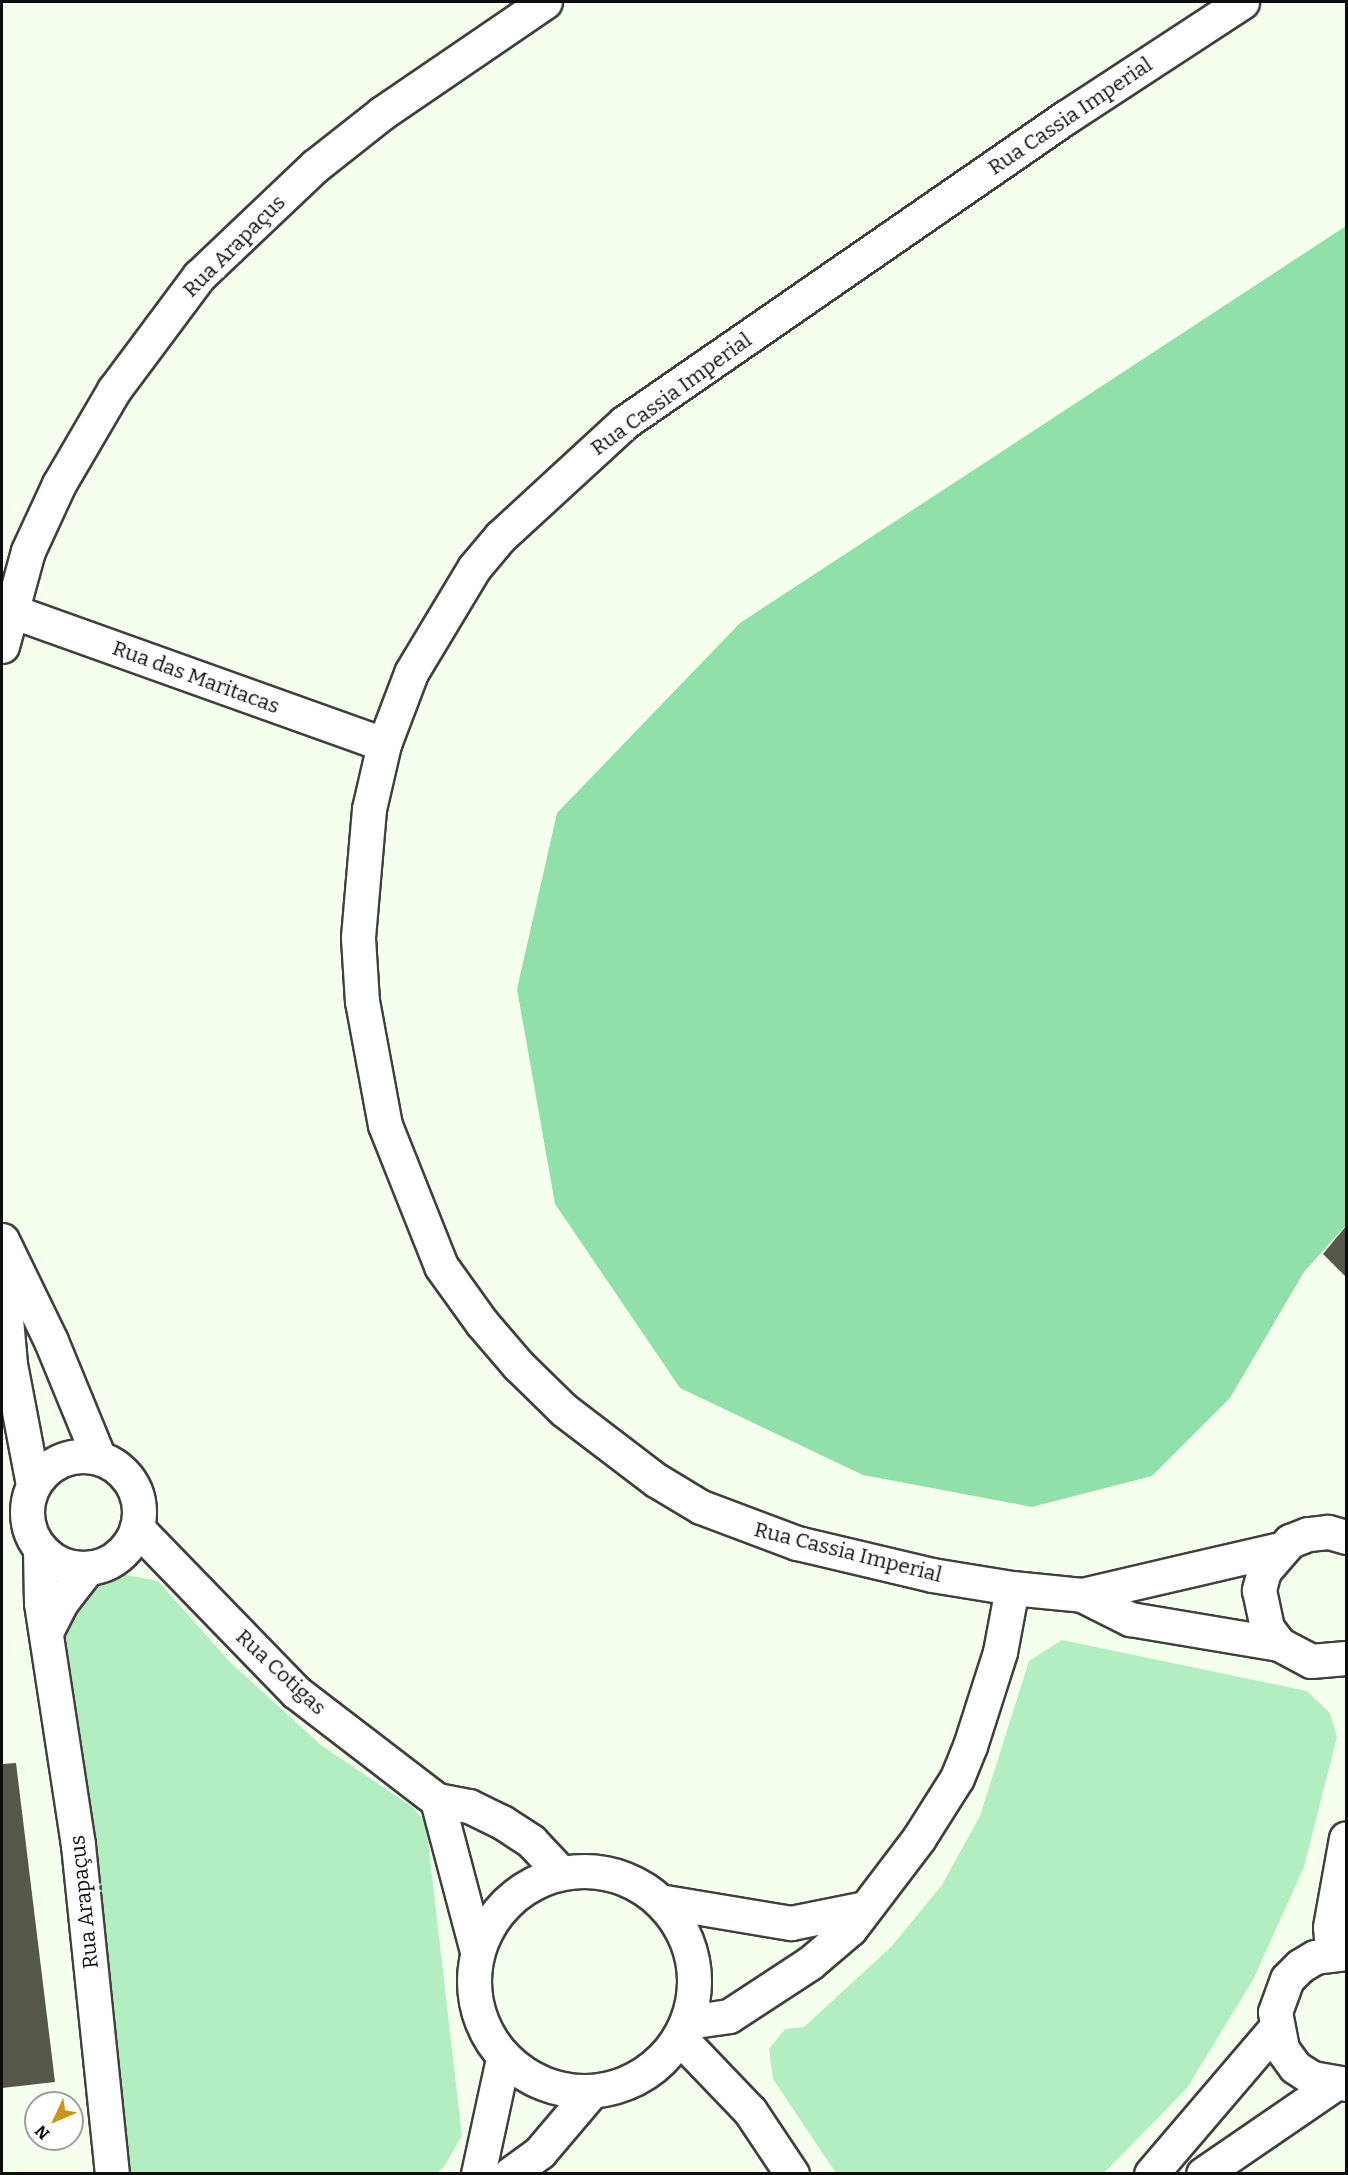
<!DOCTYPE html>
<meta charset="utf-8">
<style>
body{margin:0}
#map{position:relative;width:1348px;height:2175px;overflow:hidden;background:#f5ffee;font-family:Bitter,serif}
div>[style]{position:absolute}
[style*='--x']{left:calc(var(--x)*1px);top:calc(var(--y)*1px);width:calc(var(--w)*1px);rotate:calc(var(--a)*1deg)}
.green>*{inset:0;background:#b3eec1}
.forest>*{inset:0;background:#91e0a9}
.building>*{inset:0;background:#555749}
.roads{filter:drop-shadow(2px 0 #404040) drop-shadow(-2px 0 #404040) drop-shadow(0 2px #404040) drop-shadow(0 -2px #404040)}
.street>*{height:33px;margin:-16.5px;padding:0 16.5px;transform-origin:16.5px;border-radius:16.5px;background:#fff}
.street>.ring{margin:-16.5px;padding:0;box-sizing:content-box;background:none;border:33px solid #fff;border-radius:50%}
span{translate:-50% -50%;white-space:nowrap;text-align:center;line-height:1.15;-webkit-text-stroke:6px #fff;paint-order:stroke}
.street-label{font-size:21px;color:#0d0d0d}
.frame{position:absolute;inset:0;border:3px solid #0d0d0d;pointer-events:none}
.north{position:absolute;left:24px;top:2091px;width:60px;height:60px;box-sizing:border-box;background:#fff;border:2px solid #9e9e9e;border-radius:50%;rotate:226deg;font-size:16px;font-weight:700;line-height:24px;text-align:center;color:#0d0d0d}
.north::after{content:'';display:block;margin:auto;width:21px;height:27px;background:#cb9618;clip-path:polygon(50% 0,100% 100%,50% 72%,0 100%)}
</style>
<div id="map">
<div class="green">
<div style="clip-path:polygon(122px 1574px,158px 1581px,230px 1662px,321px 1745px,414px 1808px,426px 1824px,462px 2136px,443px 2168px,435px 2174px,125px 2173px,60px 1623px,85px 1587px)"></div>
<div style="clip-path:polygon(1062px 1640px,1307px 1691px,1330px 1713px,1337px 1737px,1304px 1867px,1253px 1980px,1187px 2088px,1104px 2173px,836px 2173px,773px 2079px,769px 2049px,785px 2029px,804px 2027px,891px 1947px,942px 1885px,980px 1816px,1029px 1661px)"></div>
</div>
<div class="forest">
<div style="clip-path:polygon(1346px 226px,1346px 1225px,1304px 1272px,1230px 1398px,1152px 1476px,1032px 1507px,863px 1475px,680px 1388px,555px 1204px,517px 989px,557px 813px,740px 623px)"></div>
</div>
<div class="building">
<div style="clip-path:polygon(1346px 1226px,1346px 1277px,1323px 1254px)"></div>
<div style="clip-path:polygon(16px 1763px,55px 2082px,2px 2088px,2px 1764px)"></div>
</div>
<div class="roads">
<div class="street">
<div style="--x:1242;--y:2;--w:210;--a:146.8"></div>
<div style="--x:1066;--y:117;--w:536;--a:145.33"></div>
<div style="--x:625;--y:422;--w:170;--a:137.4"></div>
<div style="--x:500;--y:537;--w:40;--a:130"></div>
<div style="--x:474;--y:568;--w:122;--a:121"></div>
<div style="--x:411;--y:673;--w:76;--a:110.8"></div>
<div style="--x:384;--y:744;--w:67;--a:103"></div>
<div style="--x:369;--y:809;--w:129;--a:94.9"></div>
<div style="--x:358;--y:938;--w:63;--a:86.4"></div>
<div style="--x:362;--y:1001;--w:126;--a:79.5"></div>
<div style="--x:385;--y:1125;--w:152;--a:68.3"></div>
<div style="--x:441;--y:1266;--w:70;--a:54.3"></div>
<div style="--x:482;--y:1323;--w:55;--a:49.4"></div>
<div style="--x:518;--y:1365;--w:64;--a:44.4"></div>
<div style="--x:564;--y:1410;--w:116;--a:37.3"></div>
<div style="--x:656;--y:1480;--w:52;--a:31"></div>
<div style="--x:701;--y:1507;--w:103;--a:20.6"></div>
<div style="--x:797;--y:1543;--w:139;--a:13.3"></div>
<div style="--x:932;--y:1575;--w:81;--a:9.2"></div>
<div style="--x:1012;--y:1588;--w:70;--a:5.7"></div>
<div style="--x:1082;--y:1595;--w:202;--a:-13.1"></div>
<div style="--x:9;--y:610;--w:398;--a:19.7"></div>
<div style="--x:2;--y:646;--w:98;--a:-74.7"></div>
<div style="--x:28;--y:551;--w:74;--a:-65.2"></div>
<div style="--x:59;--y:484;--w:109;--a:-59.7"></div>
<div style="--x:114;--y:390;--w:142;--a:-53.3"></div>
<div style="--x:199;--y:276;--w:160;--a:-43.5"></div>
<div style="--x:315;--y:166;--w:85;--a:-38.3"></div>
<div style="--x:382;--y:113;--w:197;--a:-34.3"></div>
<div style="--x:2;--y:1240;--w:112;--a:64.1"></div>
<div style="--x:51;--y:1341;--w:126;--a:67.7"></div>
<div style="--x:2;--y:1274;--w:90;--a:84.9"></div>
<div style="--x:10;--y:1364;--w:123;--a:79.2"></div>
<div class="ring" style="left:27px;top:1456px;width:79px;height:79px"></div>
<div style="--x:137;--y:1528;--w:228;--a:45.9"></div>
<div style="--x:296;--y:1692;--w:178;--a:37.5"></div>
<div style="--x:437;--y:1800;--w:33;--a:11"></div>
<div style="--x:469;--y:1806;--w:37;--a:26"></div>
<div style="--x:502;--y:1822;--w:35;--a:33"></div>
<div style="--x:531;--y:1841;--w:44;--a:46.8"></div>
<div style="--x:1346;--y:1537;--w:19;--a:-164"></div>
<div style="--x:1328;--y:1532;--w:20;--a:174"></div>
<div style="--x:1308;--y:1534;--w:19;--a:159"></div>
<div style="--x:1290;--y:1541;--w:40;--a:131"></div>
<div style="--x:1264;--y:1571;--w:20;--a:105"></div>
<div style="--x:1259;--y:1590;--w:39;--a:78"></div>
<div style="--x:1267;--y:1628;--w:20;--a:53"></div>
<div style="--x:1279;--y:1644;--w:36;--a:28"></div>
<div style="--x:1311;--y:1661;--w:35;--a:-5"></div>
<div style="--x:40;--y:1550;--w:53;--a:88.9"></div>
<div style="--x:41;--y:1603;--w:245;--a:81.3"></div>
<div style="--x:78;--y:1845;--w:331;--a:84.1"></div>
<div style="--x:1082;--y:1595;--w:54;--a:26.6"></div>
<div style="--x:1130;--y:1619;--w:151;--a:9.5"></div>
<div style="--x:46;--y:1632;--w:35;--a:-63"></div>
<div style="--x:62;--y:1601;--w:41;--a:-52"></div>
<div style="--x:437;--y:1800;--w:156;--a:75.2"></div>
<div class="ring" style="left:474px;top:1871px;width:187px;height:187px"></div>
<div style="--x:665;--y:1902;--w:128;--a:9.5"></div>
<div style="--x:791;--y:1923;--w:76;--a:-11.5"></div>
<div style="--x:1332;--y:1953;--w:26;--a:-94"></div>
<div style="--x:1330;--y:1927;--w:90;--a:-79.8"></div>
<div style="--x:1346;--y:1953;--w:31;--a:173"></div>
<div style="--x:1315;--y:1957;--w:17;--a:149"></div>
<div style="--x:1300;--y:1966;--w:18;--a:135"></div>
<div style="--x:1287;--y:1979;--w:35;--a:110"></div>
<div style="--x:1275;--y:2012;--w:38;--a:79"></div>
<div style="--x:1282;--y:2049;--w:22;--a:54"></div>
<div style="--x:1295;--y:2067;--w:20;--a:33"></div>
<div style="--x:1312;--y:2078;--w:35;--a:10"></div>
<div style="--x:688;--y:2022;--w:41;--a:-8.3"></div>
<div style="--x:729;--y:2016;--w:97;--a:-33.2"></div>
<div style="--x:810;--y:1963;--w:52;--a:-40.4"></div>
<div style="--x:850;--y:1929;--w:114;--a:-52.8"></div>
<div style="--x:919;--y:1838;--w:71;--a:-57.7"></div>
<div style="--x:957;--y:1778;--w:35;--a:-68"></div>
<div style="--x:970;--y:1746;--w:99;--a:-72.3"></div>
<div style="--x:1000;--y:1652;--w:65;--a:-79.4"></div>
<div style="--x:679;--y:2037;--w:103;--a:46.2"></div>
<div style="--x:750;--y:2111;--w:76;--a:56.3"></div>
<div style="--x:478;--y:2174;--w:119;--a:-77.8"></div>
<div style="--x:510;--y:2174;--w:37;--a:-36"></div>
<div style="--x:540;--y:2152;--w:77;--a:-49.7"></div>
<div style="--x:1151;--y:2174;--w:191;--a:-49.5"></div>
<div style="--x:1203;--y:2174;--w:158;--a:-34.4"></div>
</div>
</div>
<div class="street-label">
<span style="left:1070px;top:116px;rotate:-34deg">Rua Cassia Imperial</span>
<span style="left:234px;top:246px;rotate:-45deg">Rua Arapaçus</span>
<span style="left:671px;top:394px;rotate:-36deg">Rua Cassia Imperial</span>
<span style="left:196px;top:677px;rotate:20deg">Rua das Maritacas</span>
<span style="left:848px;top:1552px;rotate:14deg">Rua Cassia Imperial</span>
<span style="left:281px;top:1672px;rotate:43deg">Rua Cotigas</span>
<span style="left:84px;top:1902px;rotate:-96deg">Rua Arapaçus</span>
</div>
<div class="frame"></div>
<div class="north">N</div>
</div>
